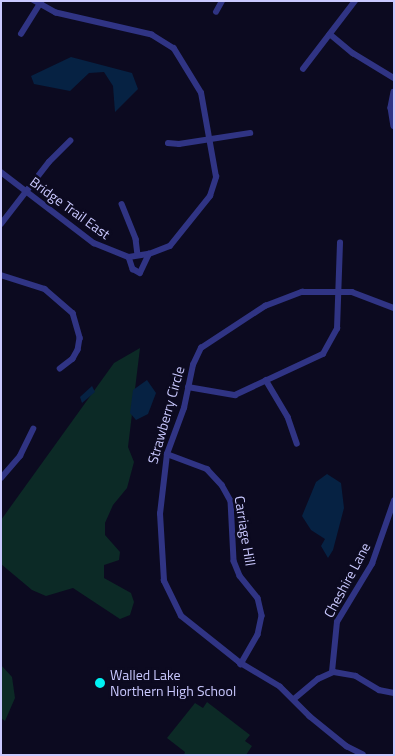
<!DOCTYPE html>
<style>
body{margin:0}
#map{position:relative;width:395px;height:756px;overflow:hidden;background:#0c0a20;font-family:"Titillium Web",sans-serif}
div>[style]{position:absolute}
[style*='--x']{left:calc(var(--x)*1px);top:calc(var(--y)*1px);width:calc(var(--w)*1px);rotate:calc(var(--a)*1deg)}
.green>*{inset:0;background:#0c2a26}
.water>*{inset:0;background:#062243}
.minor>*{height:5.5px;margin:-2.75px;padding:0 2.75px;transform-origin:2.75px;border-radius:2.75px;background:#303484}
.dots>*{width:14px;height:14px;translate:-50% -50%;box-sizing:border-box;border:2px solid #0c0a20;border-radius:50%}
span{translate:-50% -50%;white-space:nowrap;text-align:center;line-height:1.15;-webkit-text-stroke:5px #0c0a20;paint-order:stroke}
.street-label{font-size:14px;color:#cac9ff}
.poi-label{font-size:14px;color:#cac9ff}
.left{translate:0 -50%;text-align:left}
.frame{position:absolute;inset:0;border:2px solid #cac9ff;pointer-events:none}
</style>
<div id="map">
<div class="green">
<div style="clip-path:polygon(140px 348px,128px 447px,134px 462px,127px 488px,113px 505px,105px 523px,105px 535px,120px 552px,119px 560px,104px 565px,104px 578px,131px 593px,134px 602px,130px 615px,120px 619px,73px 588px,46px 596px,32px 590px,1px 564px,1px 520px,114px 363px)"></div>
<div style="clip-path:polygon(1px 665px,12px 677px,15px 698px,5px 721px,1px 718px)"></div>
<div style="clip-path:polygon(207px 702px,250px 735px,245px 741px,252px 746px,246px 755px,184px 755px,185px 752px,167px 738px,195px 703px,203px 708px)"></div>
</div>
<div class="water">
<div style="clip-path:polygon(71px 57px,132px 73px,138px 89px,115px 112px,113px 86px,104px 72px,89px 73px,70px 91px,34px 84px,31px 76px)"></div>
<div style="clip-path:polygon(147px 380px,156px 393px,148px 414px,136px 420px,130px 413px,133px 390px)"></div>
<div style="clip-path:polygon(92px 386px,95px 392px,82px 403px,80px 397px)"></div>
<div style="clip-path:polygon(327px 474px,341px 483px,344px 508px,333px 550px,328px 558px,321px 546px,325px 539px,311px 530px,302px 516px,316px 482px)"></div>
</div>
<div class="minor">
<div style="--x:216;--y:12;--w:13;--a:-61"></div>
<div style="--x:21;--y:34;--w:39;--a:-58"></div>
<div style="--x:330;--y:34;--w:30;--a:40"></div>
<div style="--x:353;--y:53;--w:48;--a:31.4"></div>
<div style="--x:303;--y:69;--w:86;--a:-52.6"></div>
<div style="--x:394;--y:92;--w:16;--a:101"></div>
<div style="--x:391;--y:108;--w:18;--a:81"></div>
<div style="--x:168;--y:143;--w:11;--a:5"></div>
<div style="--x:179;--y:144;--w:72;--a:-8.8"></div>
<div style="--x:1;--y:172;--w:117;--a:37.4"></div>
<div style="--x:94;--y:243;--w:38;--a:22"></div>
<div style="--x:129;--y:257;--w:20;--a:-9"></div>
<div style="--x:149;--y:254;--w:22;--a:-21"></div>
<div style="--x:170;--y:246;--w:64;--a:-51.3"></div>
<div style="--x:210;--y:196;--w:20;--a:-72"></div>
<div style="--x:216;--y:177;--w:85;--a:-100.1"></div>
<div style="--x:201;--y:93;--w:52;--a:-121.5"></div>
<div style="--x:174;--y:49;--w:26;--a:-148"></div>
<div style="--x:152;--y:35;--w:98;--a:-167.1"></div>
<div style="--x:56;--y:13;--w:25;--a:-151"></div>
<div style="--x:122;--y:204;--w:38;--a:68"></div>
<div style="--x:136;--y:239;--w:16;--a:83"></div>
<div style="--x:1;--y:224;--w:78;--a:-52.3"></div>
<div style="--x:49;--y:162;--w:30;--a:-45"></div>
<div style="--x:129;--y:257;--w:13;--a:72"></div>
<div style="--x:133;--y:269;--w:8;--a:30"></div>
<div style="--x:140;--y:273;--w:21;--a:-65"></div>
<div style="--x:1;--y:275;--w:46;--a:17.7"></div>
<div style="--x:45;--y:289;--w:37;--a:41"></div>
<div style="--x:73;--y:313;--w:26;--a:74"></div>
<div style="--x:80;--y:338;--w:12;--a:99"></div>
<div style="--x:78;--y:350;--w:10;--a:119"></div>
<div style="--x:73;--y:359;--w:16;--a:142"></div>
<div style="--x:266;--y:380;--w:43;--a:59.3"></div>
<div style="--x:288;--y:417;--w:28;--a:71"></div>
<div style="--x:188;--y:387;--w:48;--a:9.7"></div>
<div style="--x:235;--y:395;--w:97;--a:-25"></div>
<div style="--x:323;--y:354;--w:29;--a:-61"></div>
<div style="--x:337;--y:329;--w:86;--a:-88"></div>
<div style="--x:167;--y:454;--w:43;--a:20.6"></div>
<div style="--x:207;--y:469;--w:22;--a:47"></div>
<div style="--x:222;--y:485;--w:18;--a:61"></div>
<div style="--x:231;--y:501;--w:60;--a:87.1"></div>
<div style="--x:234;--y:561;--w:16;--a:68"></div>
<div style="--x:240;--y:576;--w:28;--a:51"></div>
<div style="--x:258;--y:598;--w:18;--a:77"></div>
<div style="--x:262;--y:616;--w:19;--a:102"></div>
<div style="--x:258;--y:635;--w:34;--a:120"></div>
<div style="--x:1;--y:478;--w:29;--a:-49"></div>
<div style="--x:20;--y:456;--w:30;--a:-64"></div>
<div style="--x:332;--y:672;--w:50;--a:-84.3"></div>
<div style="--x:337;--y:622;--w:68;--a:-58.9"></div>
<div style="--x:372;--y:564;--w:67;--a:-70.8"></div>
<div style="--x:294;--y:699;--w:31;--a:-40"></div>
<div style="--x:318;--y:679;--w:17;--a:-24"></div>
<div style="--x:334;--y:672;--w:22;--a:10"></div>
<div style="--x:356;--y:676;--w:27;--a:31"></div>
<div style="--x:379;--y:690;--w:15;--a:11"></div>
<div style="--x:363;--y:755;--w:18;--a:-153"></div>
<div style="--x:347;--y:747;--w:48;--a:-141"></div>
<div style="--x:310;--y:717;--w:42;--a:-135"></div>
<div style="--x:280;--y:687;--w:47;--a:-149"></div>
<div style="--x:240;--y:663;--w:75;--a:-141.5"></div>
<div style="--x:181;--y:616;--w:39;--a:-116"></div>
<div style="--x:164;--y:581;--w:67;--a:-93.4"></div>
<div style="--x:160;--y:514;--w:60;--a:-83.3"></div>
<div style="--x:167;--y:454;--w:49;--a:-69.7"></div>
<div style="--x:184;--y:408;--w:44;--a:-78.2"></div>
<div style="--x:193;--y:365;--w:19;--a:-65"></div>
<div style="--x:201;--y:348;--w:77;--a:-33.3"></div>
<div style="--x:265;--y:306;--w:40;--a:-21"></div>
<div style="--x:302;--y:292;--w:50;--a:0"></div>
<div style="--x:352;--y:292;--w:45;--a:20.9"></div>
</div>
<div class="dots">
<div style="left:100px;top:683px;background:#00f2f4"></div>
</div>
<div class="street-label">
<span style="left:70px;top:208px;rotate:36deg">Bridge Trail East</span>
<span style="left:166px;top:415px;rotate:-74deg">Strawberry Circle</span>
<span style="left:245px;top:531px;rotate:81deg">Carriage Hill</span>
<span style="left:347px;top:580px;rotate:-62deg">Cheshire Lane</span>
</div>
<div class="poi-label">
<span class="left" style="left:110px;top:683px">Walled Lake<br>Northern High School</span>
</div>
<div class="frame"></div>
</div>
